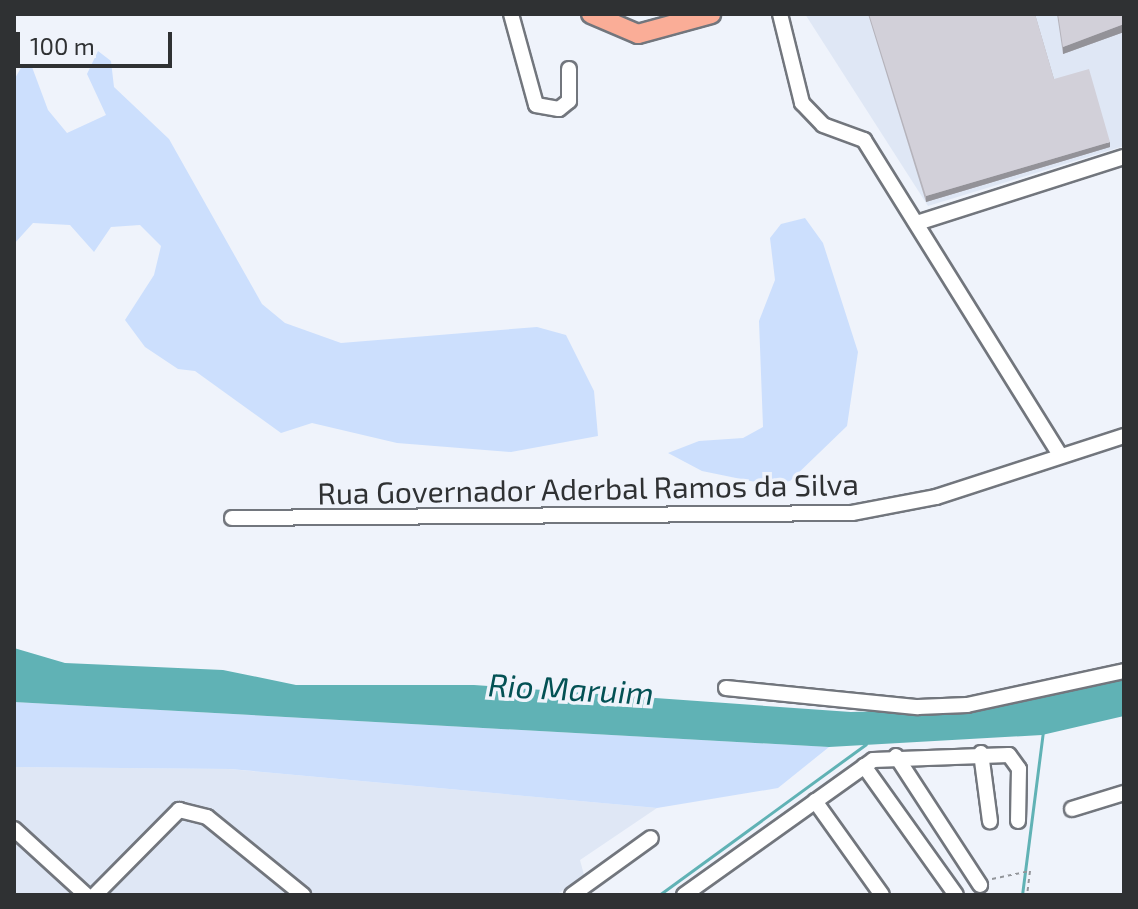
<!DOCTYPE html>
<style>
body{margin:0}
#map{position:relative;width:1138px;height:909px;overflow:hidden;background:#eff3fb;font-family:"Exo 2",sans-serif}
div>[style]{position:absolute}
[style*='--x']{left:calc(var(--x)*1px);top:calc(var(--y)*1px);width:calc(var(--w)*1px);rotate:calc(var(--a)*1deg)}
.built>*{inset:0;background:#dfe7f5}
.green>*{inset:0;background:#ccdffd}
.water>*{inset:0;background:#60b2b5}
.stream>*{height:3px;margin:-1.5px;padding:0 1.5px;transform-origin:1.5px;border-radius:1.5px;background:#60b2b5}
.path>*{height:2px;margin-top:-1px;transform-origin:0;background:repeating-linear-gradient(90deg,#92959a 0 4px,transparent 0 8px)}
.roads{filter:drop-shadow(2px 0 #72767d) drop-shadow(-2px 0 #72767d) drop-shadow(0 2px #72767d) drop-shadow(0 -2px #72767d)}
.minor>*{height:14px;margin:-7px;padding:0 7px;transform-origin:7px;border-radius:7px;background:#fff}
.major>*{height:18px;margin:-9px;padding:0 9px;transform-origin:9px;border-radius:9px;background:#faad97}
.wall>*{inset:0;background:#b5b3bb}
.shaded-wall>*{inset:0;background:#939298}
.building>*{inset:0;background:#d2d0d9}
span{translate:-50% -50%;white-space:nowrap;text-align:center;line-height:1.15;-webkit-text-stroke:7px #eff3fb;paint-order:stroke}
.street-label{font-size:30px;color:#2f3133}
.water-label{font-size:32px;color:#035154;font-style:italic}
.frame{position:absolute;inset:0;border:16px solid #2f3133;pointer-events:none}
.scale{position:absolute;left:16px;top:32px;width:156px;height:36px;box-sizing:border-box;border:4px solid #2f3133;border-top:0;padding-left:10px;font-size:24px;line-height:28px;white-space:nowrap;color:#2f3133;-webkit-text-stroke:6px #eff3fb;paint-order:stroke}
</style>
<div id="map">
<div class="built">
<div style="clip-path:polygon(805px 14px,1124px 14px,1124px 146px,928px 206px)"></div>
<div style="clip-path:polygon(14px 767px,229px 769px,657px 808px,580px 860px,584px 875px,556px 895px,14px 895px)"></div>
</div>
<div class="green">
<div style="clip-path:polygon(98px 51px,111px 61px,114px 87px,169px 139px,262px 304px,285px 323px,341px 343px,537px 327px,566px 335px,594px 391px,598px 436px,511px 452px,397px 443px,312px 423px,281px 433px,195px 371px,178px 369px,145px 347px,125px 320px,154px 275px,161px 246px,140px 225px,111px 227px,94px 252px,70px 225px,33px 223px,14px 244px,14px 80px,22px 66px,32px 67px,48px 110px,67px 133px,106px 115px,87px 74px)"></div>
<div style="clip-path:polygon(805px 218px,823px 243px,858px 352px,847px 426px,790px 481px,770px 485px,702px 471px,668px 453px,699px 441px,743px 438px,763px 427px,759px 321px,775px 280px,770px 238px,781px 224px)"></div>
<div style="clip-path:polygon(14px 702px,829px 747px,778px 788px,657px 808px,230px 769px,14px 767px)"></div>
</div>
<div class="water">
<div style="clip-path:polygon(14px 648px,65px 663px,223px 670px,296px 685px,474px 685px,851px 712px,994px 708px,1124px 675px,1124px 716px,1042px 735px,829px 747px,14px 702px)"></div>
</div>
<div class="stream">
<div style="--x:659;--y:895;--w:256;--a:-36.1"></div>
<div style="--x:1022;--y:895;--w:164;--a:-82.7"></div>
</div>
<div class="path">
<div style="--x:992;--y:879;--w:39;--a:-12"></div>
<div style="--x:1030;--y:871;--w:24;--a:97"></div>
</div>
<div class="roads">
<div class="minor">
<div style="--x:511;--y:14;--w:94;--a:74.6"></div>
<div style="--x:536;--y:105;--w:23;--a:10"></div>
<div style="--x:559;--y:109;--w:13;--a:-39"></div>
<div style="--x:569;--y:101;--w:32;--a:-90"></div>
<div style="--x:780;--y:14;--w:92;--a:76.1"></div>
<div style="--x:802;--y:103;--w:30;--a:46"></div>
<div style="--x:823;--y:125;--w:44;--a:20.1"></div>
<div style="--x:864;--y:140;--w:371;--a:58.1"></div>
<div style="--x:917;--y:223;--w:217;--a:-17.7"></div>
<div style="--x:232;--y:518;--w:620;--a:-0.46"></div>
<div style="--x:852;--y:513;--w:86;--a:-10.8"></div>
<div style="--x:936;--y:497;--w:198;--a:-18"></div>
<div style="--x:726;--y:688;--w:193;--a:5.7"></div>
<div style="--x:918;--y:707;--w:49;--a:-2.3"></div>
<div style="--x:967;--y:705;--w:161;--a:-12.2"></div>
<div style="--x:981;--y:753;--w:69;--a:82.5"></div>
<div style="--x:896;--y:756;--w:154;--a:56.9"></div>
<div style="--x:864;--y:766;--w:158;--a:54.5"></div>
<div style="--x:815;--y:801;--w:115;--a:54.5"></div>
<div style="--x:1072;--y:809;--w:54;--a:-17.1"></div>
<div style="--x:14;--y:829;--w:98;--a:42.5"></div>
<div style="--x:95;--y:895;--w:120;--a:-45.3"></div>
<div style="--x:179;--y:810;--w:29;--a:14"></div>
<div style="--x:207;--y:817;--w:124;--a:39.1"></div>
<div style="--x:572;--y:895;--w:97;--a:-35.8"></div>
<div style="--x:684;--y:895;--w:232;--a:-35.5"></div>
<div style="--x:873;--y:760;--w:136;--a:-2.1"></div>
<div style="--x:1009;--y:755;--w:17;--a:54"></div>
<div style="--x:1019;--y:769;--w:52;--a:91.1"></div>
</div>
<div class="major">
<div style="--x:591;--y:14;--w:51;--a:23.1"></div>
<div style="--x:638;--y:34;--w:76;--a:-15.3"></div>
</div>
</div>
<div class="wall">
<div style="clip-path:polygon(868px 14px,1035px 14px,1054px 79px,1110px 147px,926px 202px)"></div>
<div style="clip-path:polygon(1057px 14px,1124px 14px,1124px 32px,1063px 54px)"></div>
</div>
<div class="shaded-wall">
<div style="clip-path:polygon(1124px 24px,1124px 32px,1063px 54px,1063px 47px)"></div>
<div style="clip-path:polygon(1110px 142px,1110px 147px,926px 202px,926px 196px)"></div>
</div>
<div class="building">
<div style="clip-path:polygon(869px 14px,1035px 14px,1054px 79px,1089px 69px,1110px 142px,926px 196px)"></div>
<div style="clip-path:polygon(1058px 14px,1124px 14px,1124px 24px,1063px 47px)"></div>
</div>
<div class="street-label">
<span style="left:588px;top:488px;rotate:-1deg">Rua Governador Aderbal Ramos da Silva</span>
</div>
<div class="water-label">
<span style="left:571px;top:688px;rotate:3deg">Rio Maruim</span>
</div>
<div class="frame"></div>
<div class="scale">100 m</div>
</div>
